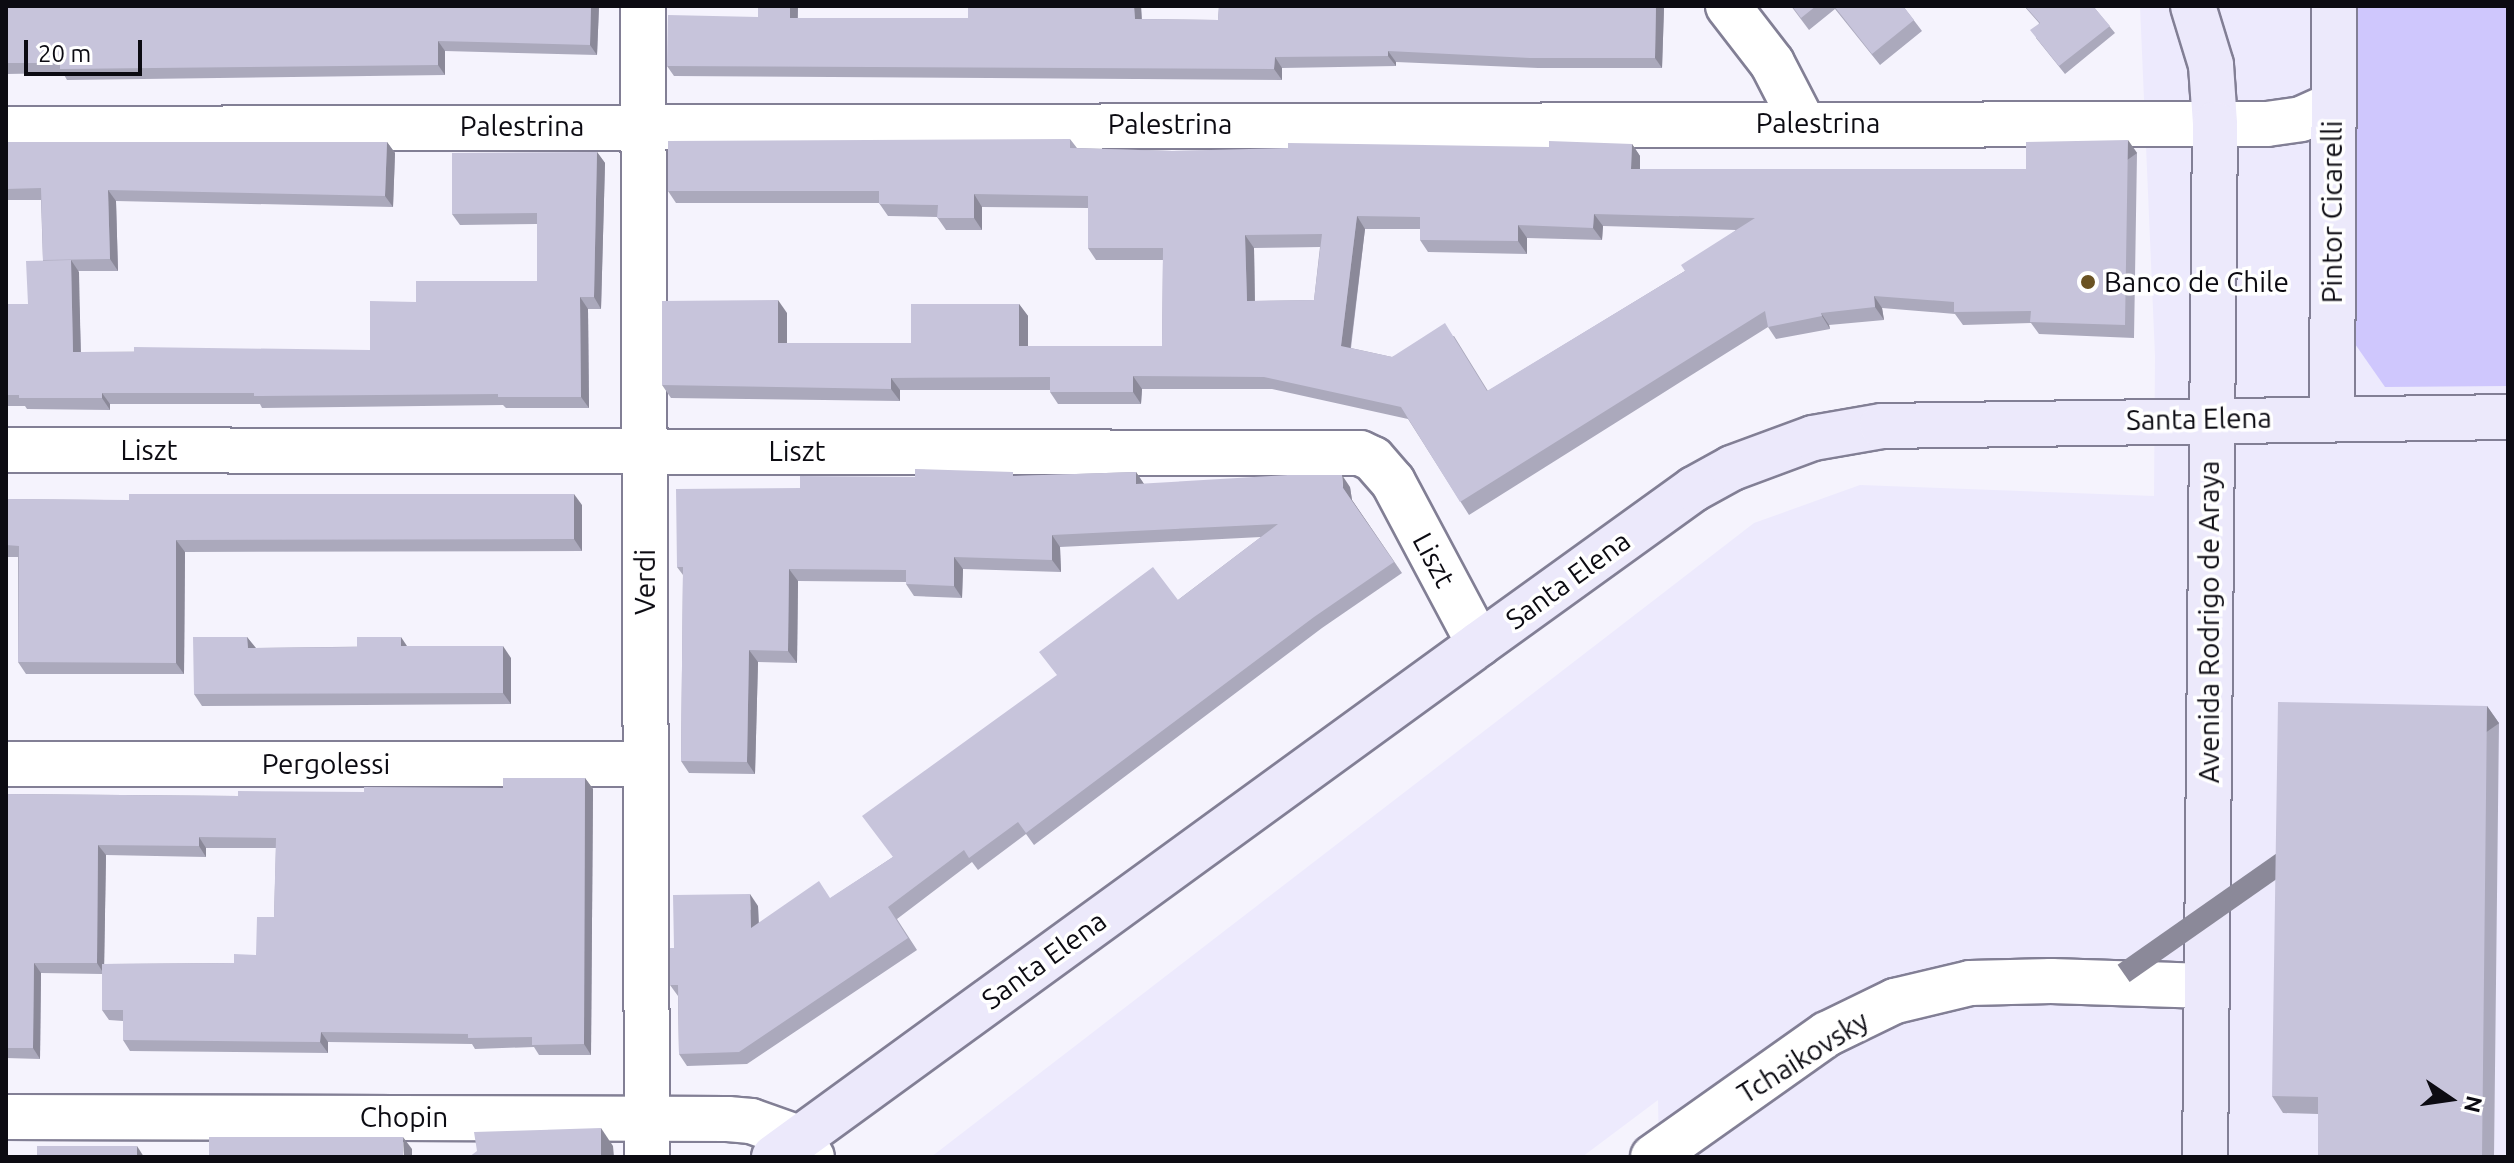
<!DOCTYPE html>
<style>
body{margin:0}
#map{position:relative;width:2514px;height:1163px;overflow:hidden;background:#f5f3fd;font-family:Ubuntu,sans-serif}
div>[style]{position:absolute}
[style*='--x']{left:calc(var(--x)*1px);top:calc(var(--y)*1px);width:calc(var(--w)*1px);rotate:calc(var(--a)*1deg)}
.built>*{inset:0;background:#edeafd}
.green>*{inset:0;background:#cfc7fd}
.roads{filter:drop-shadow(2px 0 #827f95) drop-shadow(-2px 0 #827f95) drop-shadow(0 2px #827f95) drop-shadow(0 -2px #827f95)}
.street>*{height:44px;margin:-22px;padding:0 22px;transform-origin:22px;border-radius:22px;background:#fff}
.secondary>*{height:44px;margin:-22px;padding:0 22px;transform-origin:22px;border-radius:22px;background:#ece9fb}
.wall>*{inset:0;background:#aba9bc}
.shaded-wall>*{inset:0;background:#8b8999;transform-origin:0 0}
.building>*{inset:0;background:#c7c4db;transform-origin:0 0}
.dots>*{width:22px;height:22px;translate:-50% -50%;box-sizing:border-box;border:4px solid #fff;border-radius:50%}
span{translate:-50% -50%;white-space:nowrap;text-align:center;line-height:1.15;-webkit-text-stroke:7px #fff;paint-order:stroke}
.street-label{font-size:28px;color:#0c0b12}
.poi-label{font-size:28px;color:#0c0b12}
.left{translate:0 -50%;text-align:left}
.frame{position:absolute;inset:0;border:8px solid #0c0b12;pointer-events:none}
.north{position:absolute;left:2410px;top:1059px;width:80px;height:80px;-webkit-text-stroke:6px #fff;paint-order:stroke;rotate:103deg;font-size:22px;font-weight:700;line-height:32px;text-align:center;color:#0c0b12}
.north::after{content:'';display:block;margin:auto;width:28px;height:36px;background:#0c0b12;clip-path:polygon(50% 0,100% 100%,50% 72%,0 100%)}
.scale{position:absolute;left:24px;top:40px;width:118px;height:36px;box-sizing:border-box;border:4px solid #0c0b12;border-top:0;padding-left:10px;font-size:24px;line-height:28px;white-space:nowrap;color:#0c0b12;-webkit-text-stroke:6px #fff;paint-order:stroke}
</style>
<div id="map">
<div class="built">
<div style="clip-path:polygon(2140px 6px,2508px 6px,2508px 1157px,1659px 1157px,1658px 1100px,1582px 1157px,931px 1157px,1754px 523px,1860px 485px,2154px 496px,2155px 356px)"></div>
</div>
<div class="green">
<div style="clip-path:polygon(2358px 6px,2508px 6px,2508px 386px,2385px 387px,2355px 344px)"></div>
</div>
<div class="roads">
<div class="street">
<div style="--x:643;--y:6;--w:1151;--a:89.8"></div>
<div style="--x:1728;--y:6;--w:72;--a:52.3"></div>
<div style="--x:1772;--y:63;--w:68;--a:62.7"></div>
<div style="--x:6;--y:129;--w:2261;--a:-0.13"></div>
<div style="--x:2267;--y:124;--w:34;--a:-8"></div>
<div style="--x:2301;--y:119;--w:34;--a:-24"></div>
<div style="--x:6;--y:450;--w:1354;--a:0.13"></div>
<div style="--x:1360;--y:453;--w:14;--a:25"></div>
<div style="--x:1373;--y:459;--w:30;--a:49"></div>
<div style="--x:1393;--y:482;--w:183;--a:62"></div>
<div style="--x:6;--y:764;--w:640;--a:0"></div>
<div style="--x:6;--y:1117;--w:722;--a:0.16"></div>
<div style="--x:728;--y:1119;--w:23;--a:5"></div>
<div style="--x:751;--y:1121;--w:51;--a:19.5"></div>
<div style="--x:799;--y:1138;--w:23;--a:56"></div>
<div style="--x:1653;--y:1157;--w:213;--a:-35.3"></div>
<div style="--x:1827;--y:1034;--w:76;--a:-25.9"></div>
<div style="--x:1895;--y:1001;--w:77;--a:-13.5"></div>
<div style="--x:1970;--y:983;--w:81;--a:-1.4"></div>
<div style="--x:2051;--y:981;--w:156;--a:1.8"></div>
</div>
<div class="secondary">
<div style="--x:2193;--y:6;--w:62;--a:73"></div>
<div style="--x:2211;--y:65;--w:59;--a:86.1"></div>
<div style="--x:2215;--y:124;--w:1033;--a:90.55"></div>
<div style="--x:2332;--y:418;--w:412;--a:-89.7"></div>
<div style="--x:774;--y:1157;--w:872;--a:-36.04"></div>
<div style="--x:1479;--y:644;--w:265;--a:-35.8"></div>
<div style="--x:1694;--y:489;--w:43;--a:-28.9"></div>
<div style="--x:1732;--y:468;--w:86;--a:-20.3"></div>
<div style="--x:1813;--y:438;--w:70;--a:-9.9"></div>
<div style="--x:1882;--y:426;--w:626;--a:-0.82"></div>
</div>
</div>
<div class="wall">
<div style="clip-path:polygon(6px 6px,347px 7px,599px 6px,597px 55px,445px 51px,445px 75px,67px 80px,63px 73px,6px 74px)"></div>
<div style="clip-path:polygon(758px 6px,798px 6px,798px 18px,968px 18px,968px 6px,1141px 6px,1142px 19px,1218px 20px,1219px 6px,1662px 6px,1664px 8px,1662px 68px,1538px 68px,1396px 62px,1396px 66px,1282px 68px,1282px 80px,674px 76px,667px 66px,758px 17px)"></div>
<div style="clip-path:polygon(1791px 6px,1903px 6px,1922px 31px,1880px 65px,1835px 9px,1809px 30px)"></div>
<div style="clip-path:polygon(2024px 6px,2093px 6px,2115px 33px,2065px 74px,2036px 38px,2039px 23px)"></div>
<div style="clip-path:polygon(evenodd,1070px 139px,1077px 148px,1172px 151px,1549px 147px,1632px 144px,1640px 156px,1640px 169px,2026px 169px,2137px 153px,2134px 338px,2039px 334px,2031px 323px,1963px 325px,1955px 314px,1882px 308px,1884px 320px,1829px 325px,1830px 329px,1776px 339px,1768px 327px,1469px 515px,1408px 419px,1272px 389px,1142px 389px,1141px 404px,1058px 404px,1050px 392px,1050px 390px,900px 390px,900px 401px,671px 398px,662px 385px,787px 313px,787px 343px,911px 343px,1019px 304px,1028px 316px,1028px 346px,1162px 346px,1163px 260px,1096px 260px,1088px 248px,1088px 208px,982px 207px,982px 230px,946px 230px,937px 217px,888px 216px,879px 203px,676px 203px,668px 191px,1070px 139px,1603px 226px,1736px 230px,1685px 271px,1488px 391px,1454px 336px,1392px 357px,1351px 348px,1365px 229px,1420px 229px,1420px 240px,1428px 252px,1527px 254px,1527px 238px,1602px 240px,1603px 226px,1070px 139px,1320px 247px,1314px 300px,1255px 301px,1254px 248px,1320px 247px)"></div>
<div style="clip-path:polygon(6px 142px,387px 142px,395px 153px,393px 207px,116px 201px,118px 271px,78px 271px,81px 352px,370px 350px,416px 302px,537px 281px,537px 224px,460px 225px,452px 214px,597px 152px,605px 163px,601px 309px,588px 309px,589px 408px,506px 408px,503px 405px,262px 408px,260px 404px,110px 404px,110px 410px,27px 409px,25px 406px,6px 406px,6px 304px,28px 304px,43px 261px,41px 200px,6px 200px)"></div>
<div style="clip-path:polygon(1136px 472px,1144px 484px,1350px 487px,1352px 500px,1402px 573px,1322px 628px,1034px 845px,1026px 834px,978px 870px,972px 862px,897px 919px,917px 950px,747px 1064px,687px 1066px,679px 1054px,678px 996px,670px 985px,674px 948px,758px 906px,759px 923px,831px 898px,893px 857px,1178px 600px,1261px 537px,1060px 547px,1061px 572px,963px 569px,962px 598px,914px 596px,906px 584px,906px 582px,798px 581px,797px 663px,758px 662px,755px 774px,689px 773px,681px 761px,683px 575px,677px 567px,800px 488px,915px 477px,1016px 476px)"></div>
<div style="clip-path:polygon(6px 499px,582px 505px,582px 551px,185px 552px,184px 674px,26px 674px,18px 662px,18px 557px,6px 557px)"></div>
<div style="clip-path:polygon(247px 637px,255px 648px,407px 646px,511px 658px,511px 704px,202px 706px,194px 694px)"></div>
<div style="clip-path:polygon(2487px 706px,2499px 723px,2494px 1157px,2318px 1157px,2318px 1114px,2283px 1113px,2272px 1096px)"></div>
<div style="clip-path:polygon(evenodd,585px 778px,593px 789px,591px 1055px,539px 1055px,534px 1047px,475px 1049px,472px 1044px,328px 1042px,328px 1053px,130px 1051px,123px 1040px,123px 1021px,109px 1020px,102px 1010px,102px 974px,41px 973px,40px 1059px,6px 1058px,6px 794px,238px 796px,503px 788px,585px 778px,206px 848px,276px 848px,274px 917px,256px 955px,234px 963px,104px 964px,106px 855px,206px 857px,206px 848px)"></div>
</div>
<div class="shaded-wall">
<div style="clip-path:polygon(591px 6px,599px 6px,597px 55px,590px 45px)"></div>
<div style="clip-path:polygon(790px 6px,798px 6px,797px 29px,790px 18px)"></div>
<div style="clip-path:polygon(1134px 6px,1141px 6px,1142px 29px,1135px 19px)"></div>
<div style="clip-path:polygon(1656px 6px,1662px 6px,1664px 8px,1662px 68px,1655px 58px)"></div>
<div style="clip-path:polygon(438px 41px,445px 51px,445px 75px,438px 65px)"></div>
<div style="clip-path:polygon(1388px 51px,1396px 62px,1396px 66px,1388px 56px)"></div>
<div style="clip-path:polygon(1275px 57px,1282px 68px,1282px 80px,1274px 69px)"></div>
<div style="left:2128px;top:140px;width:16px;height:185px;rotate:55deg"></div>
<div style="clip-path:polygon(387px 142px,395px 153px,393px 207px,385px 196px)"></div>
<div style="clip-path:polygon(1632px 144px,1640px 156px,1640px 182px,1631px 169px)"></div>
<div style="clip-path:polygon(597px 152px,605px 163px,601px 309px,594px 297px)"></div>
<div style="clip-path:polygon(108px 190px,116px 201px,118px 271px,110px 259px)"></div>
<div style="clip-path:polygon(974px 194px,982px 207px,982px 230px,974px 218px)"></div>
<div style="clip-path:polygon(1594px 214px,1603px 226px,1602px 240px,1593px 228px)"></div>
<div style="clip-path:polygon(1357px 216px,1365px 229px,1349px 359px,1341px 346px)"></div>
<div style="clip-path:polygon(1518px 225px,1527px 238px,1527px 254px,1518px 241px)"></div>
<div style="clip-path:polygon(1245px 235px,1254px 248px,1255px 314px,1247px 301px)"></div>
<div style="clip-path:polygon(71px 260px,79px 272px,81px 364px,73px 352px)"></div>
<div style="clip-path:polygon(1874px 296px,1882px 308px,1884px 320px,1875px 307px)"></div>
<div style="clip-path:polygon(580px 297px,588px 309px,589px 408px,581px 397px)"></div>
<div style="clip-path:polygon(778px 300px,787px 313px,787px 356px,778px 343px)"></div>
<div style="clip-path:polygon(1019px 304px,1028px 316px,1028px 358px,1019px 346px)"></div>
<div style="clip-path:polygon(1821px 313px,1829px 325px,1830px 329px,1822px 316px)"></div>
<div style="clip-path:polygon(1133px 376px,1142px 389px,1141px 404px,1133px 392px)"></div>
<div style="clip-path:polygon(891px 378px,900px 390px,900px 401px,891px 389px)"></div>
<div style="clip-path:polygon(102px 393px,110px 404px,110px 410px,102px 398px)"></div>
<div style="clip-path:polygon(1136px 472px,1144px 484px,1136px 484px)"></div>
<div style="clip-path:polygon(1342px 475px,1350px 487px,1352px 500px,1402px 573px,1343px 488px)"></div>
<div style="clip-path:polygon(574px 494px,582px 505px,582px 551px,574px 539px)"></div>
<div style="clip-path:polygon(1052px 535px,1060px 547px,1061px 572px,1052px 560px)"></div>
<div style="clip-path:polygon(176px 540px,185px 552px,184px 674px,176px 663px)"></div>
<div style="clip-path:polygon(954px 557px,963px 569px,962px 598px,954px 586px)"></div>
<div style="clip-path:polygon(789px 569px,798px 581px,797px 663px,788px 651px)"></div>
<div style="clip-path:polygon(247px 637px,256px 648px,248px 648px)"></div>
<div style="clip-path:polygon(401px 637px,409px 649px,401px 646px)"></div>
<div style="clip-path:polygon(503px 646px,511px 658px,511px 704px,503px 693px)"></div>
<div style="clip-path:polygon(749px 650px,758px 662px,755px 774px,747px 762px)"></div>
<div style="left:2487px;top:706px;width:21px;height:451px;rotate:55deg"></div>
<div style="clip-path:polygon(585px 778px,593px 789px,591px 1055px,584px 1044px)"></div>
<div style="clip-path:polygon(199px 837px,206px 848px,206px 857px,199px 846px)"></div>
<div style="clip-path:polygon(98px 845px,106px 855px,104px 974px,97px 963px)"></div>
<div style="clip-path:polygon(750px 894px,758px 906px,759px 940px,751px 928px)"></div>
<div style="clip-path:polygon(34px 963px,41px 973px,40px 1059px,33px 1048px)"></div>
<div style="clip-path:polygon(321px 1032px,328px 1042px,328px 1053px,320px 1042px)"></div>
<div style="clip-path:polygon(601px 1128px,613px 1146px,614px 1157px,601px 1157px)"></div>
<div style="clip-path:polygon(403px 1137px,412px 1149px,412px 1157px,404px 1157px)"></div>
<div style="clip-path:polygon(137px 1146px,144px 1157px,137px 1157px)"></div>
</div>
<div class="building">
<div style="clip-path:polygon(6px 6px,340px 6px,340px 7px,591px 6px,590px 45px,438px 41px,438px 65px,60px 69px,60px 63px,6px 63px)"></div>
<div style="clip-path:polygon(758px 6px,790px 6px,790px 18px,968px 18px,968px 6px,1134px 6px,1135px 19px,1218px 20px,1219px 6px,1656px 6px,1655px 58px,1530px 58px,1388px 51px,1388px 56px,1275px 57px,1274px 69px,667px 66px,668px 15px,758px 17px)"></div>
<div style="clip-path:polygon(1792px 6px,1816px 6px,1801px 18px)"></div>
<div style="clip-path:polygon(1834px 6px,1903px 6px,1914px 20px,1872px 54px)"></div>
<div style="clip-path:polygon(2025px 6px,2093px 6px,2110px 26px,2059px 66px,2030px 30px,2040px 23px)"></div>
<div style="clip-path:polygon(evenodd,1070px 139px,1070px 148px,1172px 151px,1288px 148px,1288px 143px,1549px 147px,1549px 141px,1632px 144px,1631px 169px,2026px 169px,2026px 142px,2128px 140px,2125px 325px,2030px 322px,2031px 311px,1954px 312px,1954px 302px,1874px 296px,1875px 307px,1821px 313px,1822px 316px,1768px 327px,1765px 311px,1460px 502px,1401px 407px,1264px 377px,1133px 376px,1133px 392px,1050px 392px,1050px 377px,891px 378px,891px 389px,662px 385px,662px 301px,778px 300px,778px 343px,911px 343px,911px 304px,1019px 304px,1019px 346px,1162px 346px,1163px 248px,1088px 248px,1088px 196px,974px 194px,974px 218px,937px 218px,938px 205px,879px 204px,879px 191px,668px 191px,668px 141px,1070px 139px,1594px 214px,1755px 218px,1681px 265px,1685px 271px,1487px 391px,1445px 323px,1392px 357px,1341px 346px,1357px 216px,1420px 217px,1420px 240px,1518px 241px,1518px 225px,1593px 228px,1594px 214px,1070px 139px,1322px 234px,1314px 300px,1247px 301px,1245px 235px,1322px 234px)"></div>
<div style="clip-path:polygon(6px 142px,387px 142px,385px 196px,108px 190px,110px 259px,43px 260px,41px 188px,6px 189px)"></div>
<div style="clip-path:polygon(597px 152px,594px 297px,580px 297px,581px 397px,498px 397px,498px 394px,254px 396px,254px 393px,102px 393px,102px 398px,19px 398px,19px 395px,6px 395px,6px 304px,28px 304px,26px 261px,71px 260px,73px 352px,134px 352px,134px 347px,370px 350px,370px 301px,416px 302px,416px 281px,537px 281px,537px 213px,452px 214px,452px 153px)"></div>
<div style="clip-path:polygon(915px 469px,1013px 472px,1013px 476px,1136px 472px,1136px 484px,1288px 475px,1342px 475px,1343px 488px,1394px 562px,1314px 617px,1026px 833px,1018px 822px,969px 858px,964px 850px,888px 907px,908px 938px,739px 1052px,679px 1054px,678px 985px,670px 985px,670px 948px,674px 948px,673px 895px,750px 894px,751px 928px,819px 881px,830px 898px,893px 857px,862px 816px,1057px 675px,1039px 652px,1153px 567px,1178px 600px,1278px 524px,1052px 535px,1052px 560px,954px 557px,954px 586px,906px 584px,906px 570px,789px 569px,788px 651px,749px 650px,747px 762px,681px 761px,683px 567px,677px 567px,676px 489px,800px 488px,800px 476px,915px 477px)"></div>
<div style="clip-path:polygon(129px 494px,574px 494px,574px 539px,176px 540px,176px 663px,18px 662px,19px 546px,6px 545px,6px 499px,129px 500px)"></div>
<div style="clip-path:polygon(193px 637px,247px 637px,248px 648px,357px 647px,357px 637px,401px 637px,401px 646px,503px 646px,503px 693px,194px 694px)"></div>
<div style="clip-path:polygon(2278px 702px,2487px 706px,2482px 1157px,2318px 1157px,2318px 1097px,2272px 1096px)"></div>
<div style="clip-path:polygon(503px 778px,585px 778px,584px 1044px,532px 1045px,532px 1037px,468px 1038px,468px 1034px,321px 1032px,320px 1042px,123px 1040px,123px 1010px,102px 1010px,102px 964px,234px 963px,234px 954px,256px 955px,257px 917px,274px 917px,276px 838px,199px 837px,199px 846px,98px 845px,97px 963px,34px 963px,33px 1048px,6px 1048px,6px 794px,238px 796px,238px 791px,364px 792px,364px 787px,503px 788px)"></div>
<div style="clip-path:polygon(601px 1128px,601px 1157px,469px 1157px,477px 1151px,474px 1132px)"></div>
<div style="left:209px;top:1137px;width:194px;height:20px"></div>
<div style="left:137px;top:1146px;width:11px;height:100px;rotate:90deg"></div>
</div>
<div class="dots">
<div style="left:2088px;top:282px;background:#6a5223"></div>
</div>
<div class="street-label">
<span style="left:1818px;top:123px">Palestrina</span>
<span style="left:1170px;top:124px">Palestrina</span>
<span style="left:522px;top:126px">Palestrina</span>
<span style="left:2332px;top:212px;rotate:-90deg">Pintor Cicarelli</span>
<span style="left:2199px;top:419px;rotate:-1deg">Santa Elena</span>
<span style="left:149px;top:450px">Liszt</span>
<span style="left:797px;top:451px">Liszt</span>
<span style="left:1434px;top:560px;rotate:62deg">Liszt</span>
<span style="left:1568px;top:580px;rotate:-36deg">Santa Elena</span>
<span style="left:645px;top:582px;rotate:-90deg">Verdi</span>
<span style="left:2209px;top:622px;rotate:-90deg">Avenida Rodrigo de Araya</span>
<span style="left:326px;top:764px">Pergolessi</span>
<span style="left:1044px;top:960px;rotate:-36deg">Santa Elena</span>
<span style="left:1803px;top:1057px;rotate:-32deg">Tchaikovsky</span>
<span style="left:404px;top:1117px">Chopin</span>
</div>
<div class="poi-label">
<span class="left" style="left:2104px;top:282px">Banco de Chile</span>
</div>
<div class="frame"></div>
<div class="north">N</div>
<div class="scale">20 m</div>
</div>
